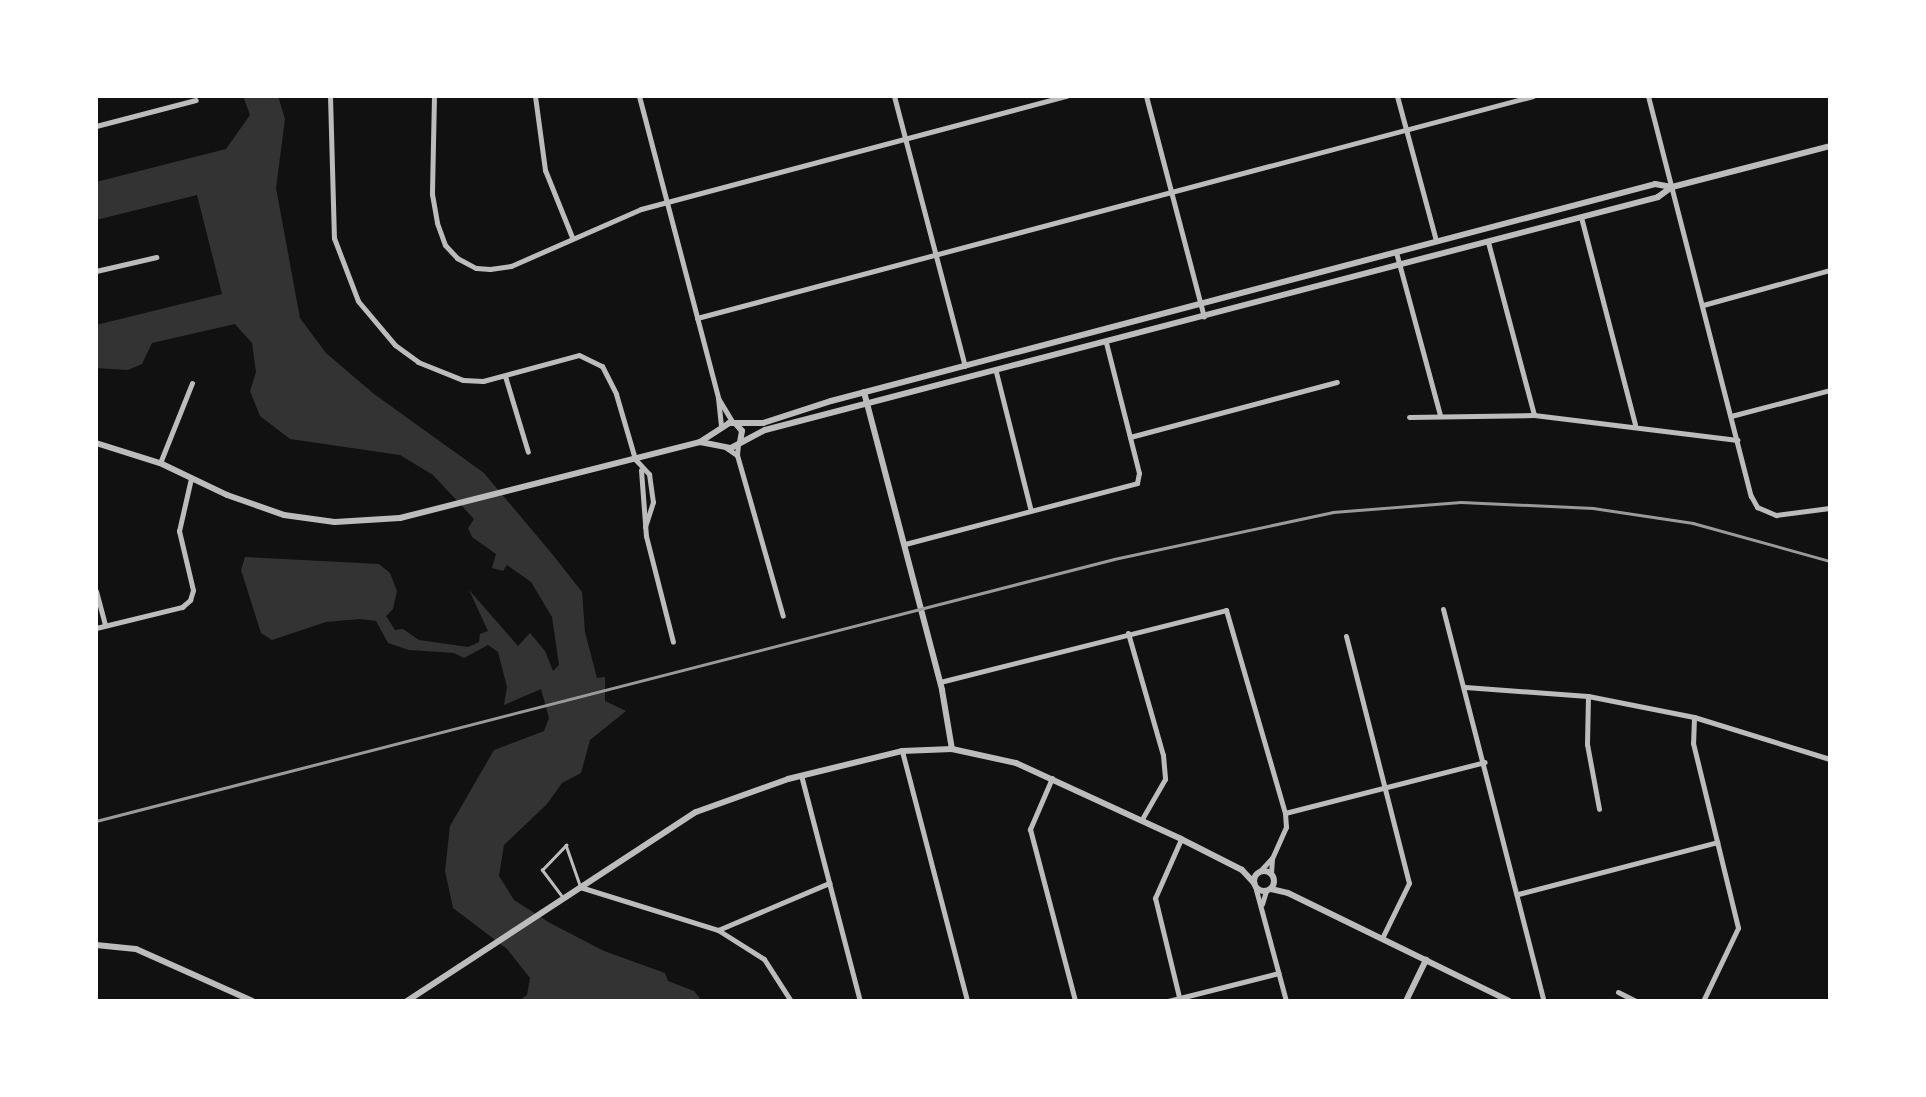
<!DOCTYPE html>
<style>
body{margin:0}
#map{position:relative;width:1926px;height:1097px;overflow:hidden;background:#111;font-family:Montserrat,sans-serif}
div>[style]{position:absolute}
[style*='--x']{left:calc(var(--x)*1px);top:calc(var(--y)*1px);width:calc(var(--w)*1px);rotate:calc(var(--a)*1deg)}
.water>*{inset:0;background:#333}
.service>*{height:2.5px;margin:-1.25px;padding:0 1.25px;transform-origin:1.25px;border-radius:1.25px;background:#bcbcbc}
.minor>*{height:5px;margin:-2.5px;padding:0 2.5px;transform-origin:2.5px;border-radius:2.5px;background:#bcbcbc}
.tertiary>*{height:6px;margin:-3px;padding:0 3px;transform-origin:3px;border-radius:3px;background:#bcbcbc}
.tertiary>.ring{margin:-3px;padding:0;box-sizing:content-box;background:none;border:6px solid #bcbcbc;border-radius:50%}
.rail>*{height:2.5px;margin:-1.25px;padding:0 1.25px;transform-origin:1.25px;border-radius:1.25px;background:#9a9a9a}
span{translate:-50% -50%;white-space:nowrap;text-align:center;line-height:1.15;-webkit-text-stroke:5px #fff;paint-order:stroke}
.frame{position:absolute;inset:0;border:98px solid #fff;pointer-events:none}
</style>
<div id="map">
<div class="water">
<div style="clip-path:polygon(243px 96px,278px 96px,285px 119px,276px 188px,300px 318px,326px 353px,374px 394px,484px 473px,553px 555px,582px 592px,585px 632px,597px 678px,605px 677px,605px 701px,626px 711px,590px 740px,581px 773px,562px 783px,547px 804px,504px 845px,499px 876px,514px 900px,550px 923px,604px 951px,665px 973px,668px 981px,694px 991px,702px 1001px,519px 1001px,527px 995px,530px 978px,507px 949px,453px 908px,445px 871px,450px 826px,494px 750px,544px 731px,549px 718px,541px 689px,504px 705px,507px 687px,498px 652px,488px 645px,464px 658px,454px 653px,409px 650px,388px 643px,376px 621px,360px 619px,326px 622px,272px 640px,261px 633px,241px 570px,245px 557px,379px 564px,390px 573px,397px 591px,393px 609px,386px 616px,395px 630px,403px 629px,419px 640px,468px 647px,479px 642px,480px 634px,488px 631px,469px 590px,518px 646px,530px 633px,545px 651px,553px 671px,559px 665px,552px 617px,531px 582px,507px 565px,503px 571px,492px 568px,496px 554px,472px 537px,468px 528px,474px 519px,433px 475px,400px 455px,290px 439px,260px 416px,250px 391px,256px 372px,252px 343px,235px 324px,152px 343px,142px 364px,128px 370px,96px 368px,96px 325px,222px 294px,197px 195px,96px 220px,96px 182px,226px 149px,250px 115px)"></div>
</div>
<div class="service">
<div style="--x:563;--y:898;--w:35;--a:-127"></div>
<div style="--x:542;--y:870;--w:35;--a:-46"></div>
<div style="--x:566;--y:845;--w:42;--a:70.7"></div>
</div>
<div class="minor">
<div style="--x:330;--y:96;--w:142;--a:88.4"></div>
<div style="--x:334;--y:238;--w:67;--a:69.1"></div>
<div style="--x:358;--y:301;--w:57;--a:49.9"></div>
<div style="--x:395;--y:345;--w:29;--a:36"></div>
<div style="--x:418;--y:362;--w:48;--a:21.8"></div>
<div style="--x:463;--y:380;--w:20;--a:3"></div>
<div style="--x:483;--y:381;--w:99;--a:-15.2"></div>
<div style="--x:579;--y:355;--w:25;--a:26"></div>
<div style="--x:602;--y:366;--w:31;--a:63"></div>
<div style="--x:616;--y:394;--w:68;--a:73.7"></div>
<div style="--x:635;--y:459;--w:21;--a:47"></div>
<div style="--x:649;--y:474;--w:28;--a:82"></div>
<div style="--x:653;--y:502;--w:26;--a:108"></div>
<div style="--x:434;--y:96;--w:98;--a:91.2"></div>
<div style="--x:432;--y:194;--w:29;--a:80"></div>
<div style="--x:437;--y:223;--w:23;--a:70"></div>
<div style="--x:445;--y:245;--w:18;--a:47"></div>
<div style="--x:457;--y:258;--w:21;--a:28"></div>
<div style="--x:476;--y:268;--w:14;--a:4"></div>
<div style="--x:490;--y:269;--w:21;--a:-8"></div>
<div style="--x:511;--y:266;--w:142;--a:-23.7"></div>
<div style="--x:641;--y:209;--w:441;--a:-14.9"></div>
<div style="--x:535;--y:96;--w:75;--a:82.3"></div>
<div style="--x:545;--y:170;--w:72;--a:68.1"></div>
<div style="--x:639;--y:96;--w:312;--a:75.3"></div>
<div style="--x:894;--y:96;--w:279;--a:75.3"></div>
<div style="--x:1146;--y:96;--w:228;--a:75.3"></div>
<div style="--x:1397;--y:96;--w:150;--a:74.9"></div>
<div style="--x:1648;--y:96;--w:413;--a:75.6"></div>
<div style="--x:1751;--y:496;--w:13;--a:61"></div>
<div style="--x:1757;--y:507;--w:21;--a:23"></div>
<div style="--x:1776;--y:515;--w:54;--a:-7.4"></div>
<div style="--x:96;--y:126;--w:103;--a:-14.6"></div>
<div style="--x:1581;--y:217;--w:214;--a:75.4"></div>
<div style="--x:1488;--y:242;--w:179;--a:75.1"></div>
<div style="--x:1396;--y:252;--w:169;--a:74.9"></div>
<div style="--x:96;--y:271;--w:62;--a:-13.1"></div>
<div style="--x:1703;--y:305;--w:132;--a:-15.4"></div>
<div style="--x:697;--y:318;--w:865;--a:-14.87"></div>
<div style="--x:996;--y:372;--w:143;--a:75.9"></div>
<div style="--x:505;--y:376;--w:79;--a:73.2"></div>
<div style="--x:1731;--y:416;--w:102;--a:-14.7"></div>
<div style="--x:1409;--y:417;--w:125;--a:-0.9"></div>
<div style="--x:1534;--y:415;--w:205;--a:7"></div>
<div style="--x:721;--y:426;--w:28;--a:-96"></div>
<div style="--x:718;--y:398;--w:29;--a:59"></div>
<div style="--x:1130;--y:437;--w:214;--a:-14.9"></div>
<div style="--x:725;--y:447;--w:14;--a:34"></div>
<div style="--x:737;--y:455;--w:11;--a:-85"></div>
<div style="--x:737;--y:455;--w:167;--a:74.1"></div>
<div style="--x:160;--y:463;--w:86;--a:-68.2"></div>
<div style="--x:641;--y:470;--w:66;--a:85.7"></div>
<div style="--x:646;--y:536;--w:109;--a:75.7"></div>
<div style="--x:905;--y:544;--w:240;--a:-14.7"></div>
<div style="--x:1137;--y:483;--w:10;--a:-79"></div>
<div style="--x:1139;--y:473;--w:134;--a:-104.2"></div>
<div style="--x:96;--y:591;--w:35;--a:75"></div>
<div style="--x:1443;--y:609;--w:405;--a:75.6"></div>
<div style="--x:96;--y:628;--w:89;--a:-13.7"></div>
<div style="--x:182;--y:607;--w:11;--a:-41"></div>
<div style="--x:190;--y:600;--w:10;--a:-73"></div>
<div style="--x:193;--y:590;--w:61;--a:-103.3"></div>
<div style="--x:179;--y:531;--w:54;--a:-77.2"></div>
<div style="--x:1128;--y:633;--w:127;--a:74"></div>
<div style="--x:1163;--y:755;--w:24;--a:85"></div>
<div style="--x:1165;--y:779;--w:46;--a:119.9"></div>
<div style="--x:1346;--y:636;--w:255;--a:75.7"></div>
<div style="--x:1409;--y:883;--w:61;--a:116.1"></div>
<div style="--x:940;--y:682;--w:295;--a:-14.1"></div>
<div style="--x:1226;--y:610;--w:211;--a:73.8"></div>
<div style="--x:1285;--y:813;--w:14;--a:86"></div>
<div style="--x:1286;--y:827;--w:34;--a:114"></div>
<div style="--x:1272;--y:858;--w:19;--a:133"></div>
<div style="--x:1465;--y:687;--w:123;--a:4.2"></div>
<div style="--x:1588;--y:696;--w:108;--a:11.2"></div>
<div style="--x:1694;--y:717;--w:142;--a:17.2"></div>
<div style="--x:1588;--y:696;--w:48;--a:91.2"></div>
<div style="--x:1587;--y:744;--w:66;--a:79.5"></div>
<div style="--x:1694;--y:717;--w:26;--a:92"></div>
<div style="--x:1693;--y:743;--w:190;--a:76.3"></div>
<div style="--x:1738;--y:928;--w:81;--a:115.6"></div>
<div style="--x:902;--y:751;--w:258;--a:75.4"></div>
<div style="--x:801;--y:775;--w:234;--a:75.4"></div>
<div style="--x:1052;--y:778;--w:56;--a:113.3"></div>
<div style="--x:1030;--y:829;--w:178;--a:75.3"></div>
<div style="--x:1285;--y:813;--w:206;--a:-14.3"></div>
<div style="--x:1271;--y:873;--w:15;--a:-86"></div>
<div style="--x:1255;--y:886;--w:119;--a:74.9"></div>
<div style="--x:580;--y:887;--w:145;--a:17.3"></div>
<div style="--x:718;--y:930;--w:54;--a:32.2"></div>
<div style="--x:764;--y:959;--w:50;--a:57.3"></div>
<div style="--x:1518;--y:894;--w:206;--a:-14.6"></div>
<div style="--x:1262;--y:904;--w:14;--a:-73"></div>
<div style="--x:718;--y:930;--w:121;--a:-22.9"></div>
<div style="--x:1618;--y:992;--w:20;--a:27"></div>
<div style="--x:1168;--y:1001;--w:114;--a:-14.2"></div>
<div style="--x:1180;--y:1001;--w:106;--a:-103.6"></div>
<div style="--x:1155;--y:898;--w:64;--a:-66.2"></div>
</div>
<div class="tertiary">
<div style="--x:864;--y:392;--w:308;--a:75.3"></div>
<div style="--x:942;--y:690;--w:60;--a:80.4"></div>
<div style="--x:736;--y:424;--w:9;--a:49"></div>
<div style="--x:742;--y:431;--w:11;--a:100"></div>
<div style="--x:700;--y:442;--w:32;--a:11"></div>
<div style="--x:731;--y:448;--w:38;--a:-28"></div>
<div style="--x:765;--y:430;--w:923;--a:-14.62"></div>
<div style="--x:1658;--y:197;--w:17;--a:-36"></div>
<div style="--x:1672;--y:187;--w:163;--a:-14.5"></div>
<div style="--x:96;--y:443;--w:67;--a:17.4"></div>
<div style="--x:160;--y:463;--w:74;--a:25.5"></div>
<div style="--x:227;--y:495;--w:60;--a:19.3"></div>
<div style="--x:284;--y:515;--w:51;--a:7.8"></div>
<div style="--x:335;--y:522;--w:65;--a:-3.5"></div>
<div style="--x:400;--y:518;--w:309;--a:-14.2"></div>
<div style="--x:700;--y:442;--w:35;--a:-33"></div>
<div style="--x:729;--y:423;--w:34;--a:0"></div>
<div style="--x:763;--y:423;--w:71;--a:-17.9"></div>
<div style="--x:831;--y:401;--w:852;--a:-14.75"></div>
<div style="--x:1655;--y:184;--w:17;--a:10"></div>
<div class="ring" style="left:1254px;top:871px;width:14px;height:14px"></div>
<div style="--x:1271;--y:889;--w:17;--a:13"></div>
<div style="--x:1288;--y:893;--w:246;--a:26"></div>
<div style="--x:96;--y:945;--w:40;--a:5.7"></div>
<div style="--x:136;--y:949;--w:127;--a:24.1"></div>
<div style="--x:407;--y:1001;--w:345;--a:-33.2"></div>
<div style="--x:696;--y:812;--w:98;--a:-19.7"></div>
<div style="--x:788;--y:779;--w:117;--a:-13.8"></div>
<div style="--x:902;--y:751;--w:50;--a:-2.3"></div>
<div style="--x:952;--y:749;--w:66;--a:12.3"></div>
<div style="--x:1016;--y:763;--w:182;--a:24.7"></div>
<div style="--x:1181;--y:839;--w:68;--a:26.9"></div>
<div style="--x:1242;--y:870;--w:18;--a:47"></div>
<div style="--x:1406;--y:1001;--w:46;--a:-64"></div>
</div>
<div class="rail">
<div style="--x:96;--y:821;--w:1051;--a:-14.43"></div>
<div style="--x:1114;--y:559;--w:224;--a:-12.1"></div>
<div style="--x:1333;--y:512;--w:128;--a:-4.5"></div>
<div style="--x:1461;--y:502;--w:132;--a:2.6"></div>
<div style="--x:1593;--y:508;--w:101;--a:8.5"></div>
<div style="--x:1693;--y:523;--w:142;--a:15.5"></div>
</div>
<div class="frame"></div>
</div>
